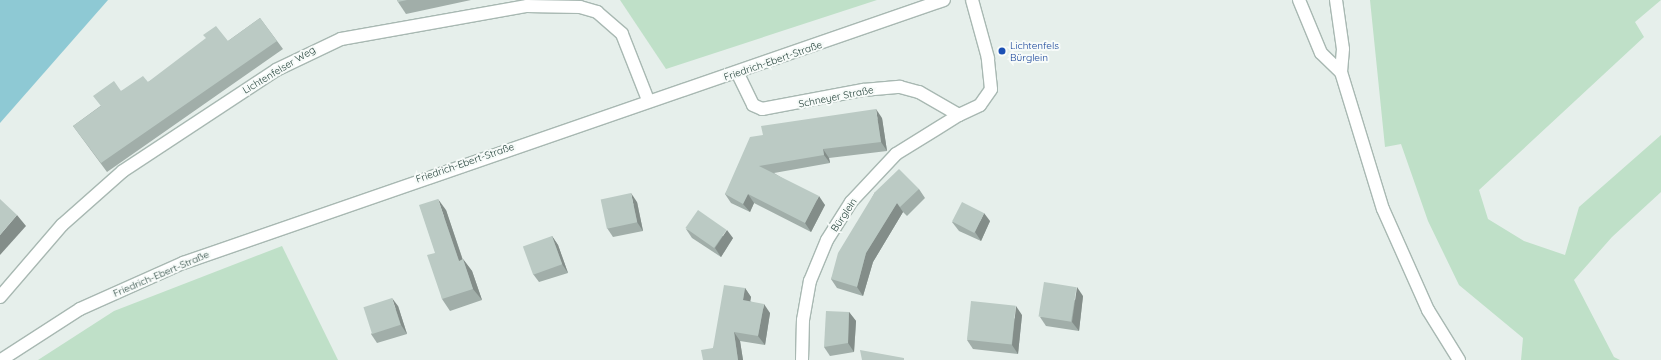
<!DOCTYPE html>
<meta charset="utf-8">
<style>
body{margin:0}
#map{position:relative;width:1661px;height:360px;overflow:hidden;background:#e6efeb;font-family:Quicksand,sans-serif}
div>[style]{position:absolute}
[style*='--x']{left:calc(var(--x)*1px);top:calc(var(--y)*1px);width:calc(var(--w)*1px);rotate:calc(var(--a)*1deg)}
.green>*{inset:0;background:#bfe0c8}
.water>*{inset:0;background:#8ec9d4}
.roads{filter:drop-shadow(1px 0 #a8b8b2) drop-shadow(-1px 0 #a8b8b2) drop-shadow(0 1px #a8b8b2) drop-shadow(0 -1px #a8b8b2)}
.minor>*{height:12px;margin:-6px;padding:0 6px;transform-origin:6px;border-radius:6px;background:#fff}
.tertiary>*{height:12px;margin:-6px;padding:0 6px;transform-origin:6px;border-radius:6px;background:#fff}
.wall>*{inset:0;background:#a1aea9}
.shaded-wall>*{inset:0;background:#838d89}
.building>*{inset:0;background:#bbcac4;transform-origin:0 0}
.dots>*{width:11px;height:11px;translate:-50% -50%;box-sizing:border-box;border:2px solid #f7fbf9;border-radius:50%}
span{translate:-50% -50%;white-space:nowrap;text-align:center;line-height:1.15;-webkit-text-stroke:4px #f7fbf9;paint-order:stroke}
.transit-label{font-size:10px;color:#164399}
.left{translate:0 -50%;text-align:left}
.street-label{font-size:10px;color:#24423a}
</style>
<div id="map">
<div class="green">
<div style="clip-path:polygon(620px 0,877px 0,666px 69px)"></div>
<div style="clip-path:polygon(1370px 0,1661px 0,1635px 22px,1644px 37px,1479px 190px,1488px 219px,1524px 241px,1565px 255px,1579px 207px,1661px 135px,1661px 192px,1612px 237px,1574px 280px,1614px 357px,1620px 360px,1521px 360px,1523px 338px,1459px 285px,1428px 221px,1401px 144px,1385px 147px)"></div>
<div style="clip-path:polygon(282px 246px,338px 360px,38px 360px,114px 311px)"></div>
</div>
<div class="water">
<div style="clip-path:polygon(0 0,108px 0,0 123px)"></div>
</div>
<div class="roads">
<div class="minor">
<div style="--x:738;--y:74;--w:34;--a:64"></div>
<div style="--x:753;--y:105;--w:10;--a:24"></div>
<div style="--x:762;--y:109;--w:103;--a:-10.7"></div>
<div style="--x:863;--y:90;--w:37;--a:-5"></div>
<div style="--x:900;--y:87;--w:20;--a:15"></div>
<div style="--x:919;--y:92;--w:46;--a:29.9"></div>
<div style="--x:959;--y:115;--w:23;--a:-25"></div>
<div style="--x:980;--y:105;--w:19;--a:-55"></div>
<div style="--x:991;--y:89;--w:31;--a:-96"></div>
<div style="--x:988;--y:58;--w:60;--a:-105.4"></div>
<div style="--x:0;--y:297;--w:95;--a:-49.3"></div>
<div style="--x:62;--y:225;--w:81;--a:-41.5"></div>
<div style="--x:123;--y:171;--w:183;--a:-33.4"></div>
<div style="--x:276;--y:70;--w:72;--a:-25.5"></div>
<div style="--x:341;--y:39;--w:189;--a:-10.1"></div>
<div style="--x:527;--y:6;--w:53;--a:1.1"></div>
<div style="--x:580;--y:7;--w:18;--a:16"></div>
<div style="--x:597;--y:12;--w:33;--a:41"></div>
<div style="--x:622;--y:34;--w:71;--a:68.5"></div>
<div style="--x:802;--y:360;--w:40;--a:-88.6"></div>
<div style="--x:803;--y:320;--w:40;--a:-80"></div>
<div style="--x:810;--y:281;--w:44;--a:-67.5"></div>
<div style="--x:827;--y:240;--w:45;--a:-57.7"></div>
<div style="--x:851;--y:202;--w:66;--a:-46.8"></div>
<div style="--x:896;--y:154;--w:74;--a:-31.8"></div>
</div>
<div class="tertiary">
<div style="--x:1299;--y:0;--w:57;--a:67.5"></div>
<div style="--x:1321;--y:53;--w:28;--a:44"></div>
<div style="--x:1336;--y:0;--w:49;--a:81.9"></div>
<div style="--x:1343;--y:49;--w:23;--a:95"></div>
<div style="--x:1341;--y:72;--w:143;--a:73"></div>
<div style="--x:1383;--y:209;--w:111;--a:66"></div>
<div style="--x:1428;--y:310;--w:59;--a:58.2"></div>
<div style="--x:1;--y:360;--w:94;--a:-32.8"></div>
<div style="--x:80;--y:309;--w:113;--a:-24.1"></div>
<div style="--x:183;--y:263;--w:805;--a:-19.07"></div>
</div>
</div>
<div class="wall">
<div style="clip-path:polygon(397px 0,471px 0,406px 14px,398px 2px)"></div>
<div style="clip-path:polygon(260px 18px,283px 49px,107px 172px,73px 126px,121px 91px,148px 82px,228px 41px)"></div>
<div style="clip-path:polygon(882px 118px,887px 151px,829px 158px,830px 163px,774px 173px,825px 205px,811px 232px,754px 203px,750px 212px,731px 203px,725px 194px,763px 135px)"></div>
<div style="clip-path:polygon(919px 189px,925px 198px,907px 216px,903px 212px,873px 262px,863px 296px,837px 288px,831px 279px,875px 192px)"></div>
<div style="clip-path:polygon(637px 202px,643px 231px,613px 237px,607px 228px)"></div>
<div style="clip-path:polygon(446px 210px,463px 260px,463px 259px,472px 271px,482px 300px,450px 311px,442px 299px,435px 253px)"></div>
<div style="clip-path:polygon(990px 221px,981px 241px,959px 231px,952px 222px)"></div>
<div style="clip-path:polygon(686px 229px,733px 238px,721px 257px,692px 238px)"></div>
<div style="clip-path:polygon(552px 236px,558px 245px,568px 273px,539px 282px,533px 274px)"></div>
<div style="clip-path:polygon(745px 288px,751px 297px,750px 301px,770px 313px,765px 345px,740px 341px,743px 360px,703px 360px,713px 348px)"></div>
<div style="clip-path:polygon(1083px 296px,1079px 331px,1046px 326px,1040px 317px)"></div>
<div style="clip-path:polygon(398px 306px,407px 334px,377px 343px,371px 334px)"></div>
<div style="clip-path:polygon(849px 312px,856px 321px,854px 352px,830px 356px,824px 347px)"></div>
<div style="clip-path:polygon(1022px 315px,1018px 354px,973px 349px,967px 340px)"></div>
</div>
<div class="shaded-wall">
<div style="clip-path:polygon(876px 109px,882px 118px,887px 151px,881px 142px)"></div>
<div style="clip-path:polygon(823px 149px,829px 158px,830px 163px,824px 155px)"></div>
<div style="clip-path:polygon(631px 193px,637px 202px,643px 231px,637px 222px)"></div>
<div style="clip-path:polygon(748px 194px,754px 203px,750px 212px,743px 204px)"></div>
<div style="clip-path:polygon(819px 196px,825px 205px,811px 232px,805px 223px)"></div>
<div style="clip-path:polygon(438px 199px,446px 210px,467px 273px,459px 261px)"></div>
<div style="clip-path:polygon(897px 203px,903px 212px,873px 262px,863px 296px,857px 287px,866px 253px)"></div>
<div style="clip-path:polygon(984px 213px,990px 221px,981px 241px,975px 232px)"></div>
<div style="clip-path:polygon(17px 215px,26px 226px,0 255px,0 235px)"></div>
<div style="clip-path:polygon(727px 230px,733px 238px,721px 257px,715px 248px)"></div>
<div style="clip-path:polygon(552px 236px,558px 245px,568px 273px,562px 264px)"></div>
<div style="clip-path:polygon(463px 259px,472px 271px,482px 300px,473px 289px)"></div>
<div style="clip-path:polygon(1077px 287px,1083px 296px,1079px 331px,1072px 322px)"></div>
<div style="clip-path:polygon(745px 288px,751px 297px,749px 309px,743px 300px)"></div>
<div style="clip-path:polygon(392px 298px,398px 306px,407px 334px,401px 325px)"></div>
<div style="clip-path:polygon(764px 304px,770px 313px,765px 345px,758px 336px)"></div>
<div style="clip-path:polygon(1016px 306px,1022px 315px,1018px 354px,1012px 345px)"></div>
<div style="clip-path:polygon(849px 312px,856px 321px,854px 352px,848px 343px)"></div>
<div style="clip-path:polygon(734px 332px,740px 341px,743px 360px,738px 360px)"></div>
</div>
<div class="building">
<div style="clip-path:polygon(397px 0,407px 0,398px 2px)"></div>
<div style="clip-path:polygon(260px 18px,277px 41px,101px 163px,73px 126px,101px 106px,93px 96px,114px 81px,121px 91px,143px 76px,148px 82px,206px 38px,203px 35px,216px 26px,228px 41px)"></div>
<div style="clip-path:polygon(876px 109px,881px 142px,823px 149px,824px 155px,759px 166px,819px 196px,805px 223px,748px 194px,743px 204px,725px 194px,750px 137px,763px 135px,761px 126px)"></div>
<div style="clip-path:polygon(899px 169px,919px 189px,900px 207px,897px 203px,866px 253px,857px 287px,831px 279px,838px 253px,875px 192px)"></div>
<div style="left:631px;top:193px;width:30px;height:31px;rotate:78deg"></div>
<div style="clip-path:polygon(0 199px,17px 215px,0 235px)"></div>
<div style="clip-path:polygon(438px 199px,459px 261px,463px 259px,473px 289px,442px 299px,427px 255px,435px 253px,419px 205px)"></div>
<div style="left:962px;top:202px;width:25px;height:22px;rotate:27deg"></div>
<div style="left:698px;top:210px;width:35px;height:22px;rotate:35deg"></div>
<div style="left:552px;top:236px;width:30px;height:31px;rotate:70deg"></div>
<div style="left:1044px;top:282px;width:33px;height:35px;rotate:9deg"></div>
<div style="clip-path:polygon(724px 285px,745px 288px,743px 300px,764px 304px,758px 336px,734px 332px,738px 360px,703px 360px,701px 350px,713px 348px)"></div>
<div style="left:392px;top:298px;width:28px;height:30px;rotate:72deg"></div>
<div style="left:971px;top:301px;width:45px;height:39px;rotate:6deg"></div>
<div style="clip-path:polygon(826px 311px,849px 312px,848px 343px,824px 347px)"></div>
<div style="clip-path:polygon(860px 350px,904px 358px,904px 360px,862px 360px)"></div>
</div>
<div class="dots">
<div style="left:1002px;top:51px;background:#1a4fb4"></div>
</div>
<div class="transit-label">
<span class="left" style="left:1010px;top:51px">Lichtenfels<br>Bürglein</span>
</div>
<div class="street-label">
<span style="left:773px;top:61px;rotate:-19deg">Friedrich-Ebert-Straße</span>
<span style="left:279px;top:70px;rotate:-31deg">Lichtenfelser Weg</span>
<span style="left:836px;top:97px;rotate:-11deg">Schneyer Straße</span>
<span style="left:465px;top:163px;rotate:-19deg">Friedrich-Ebert-Straße</span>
<span style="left:844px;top:215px;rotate:-56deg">Bürglein</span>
<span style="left:161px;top:274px;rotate:-23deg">Friedrich-Ebert-Straße</span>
</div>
</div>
